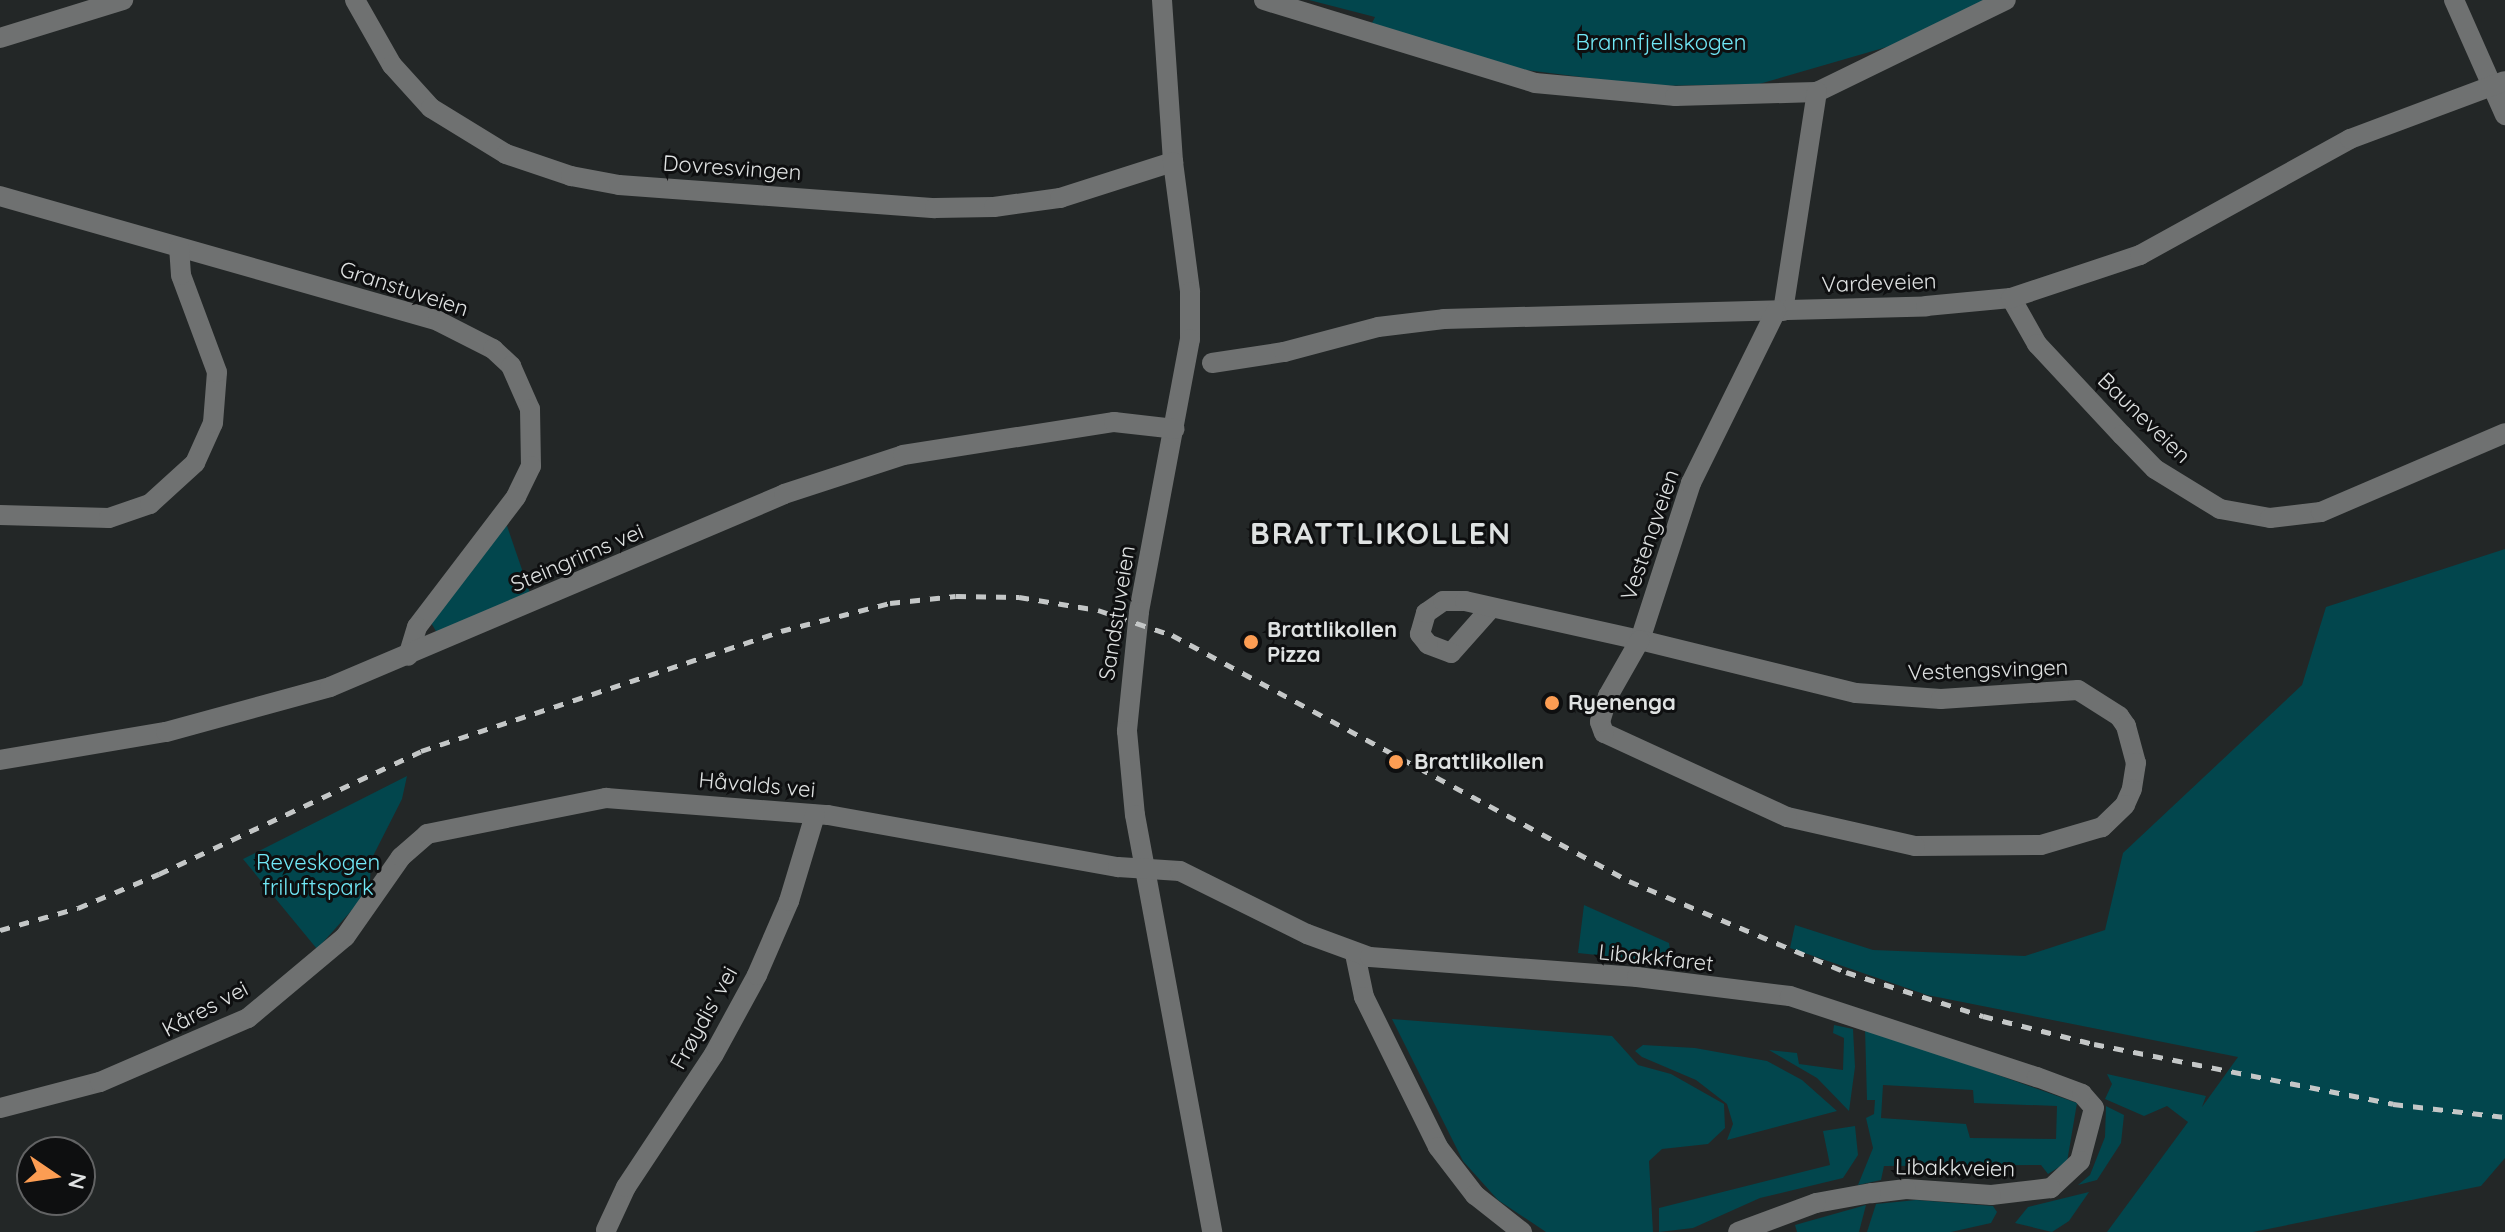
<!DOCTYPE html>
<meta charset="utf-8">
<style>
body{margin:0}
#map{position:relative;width:2505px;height:1232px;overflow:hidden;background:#232727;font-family:Quicksand,sans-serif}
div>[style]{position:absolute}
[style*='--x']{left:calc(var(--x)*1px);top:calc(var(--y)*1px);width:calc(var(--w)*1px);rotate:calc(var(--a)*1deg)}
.green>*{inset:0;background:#02464d}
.minor>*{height:20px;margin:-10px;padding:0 10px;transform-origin:10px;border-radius:10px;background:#6f7171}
.rail>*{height:5px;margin-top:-2.5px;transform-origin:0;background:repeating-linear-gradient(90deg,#c4c7c7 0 10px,transparent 0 20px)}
.dots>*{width:22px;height:22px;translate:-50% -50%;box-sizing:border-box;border:4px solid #0e0f10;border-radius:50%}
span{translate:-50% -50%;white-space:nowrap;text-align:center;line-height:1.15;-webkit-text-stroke:6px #0e0f10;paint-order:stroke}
.park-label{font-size:22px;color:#71e8f6}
.street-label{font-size:22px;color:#dfe2e2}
.poi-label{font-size:22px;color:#dfe2e2;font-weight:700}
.left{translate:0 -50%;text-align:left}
.district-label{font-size:30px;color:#dfe2e2;font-weight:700;letter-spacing:2px}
.north{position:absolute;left:16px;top:1136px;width:80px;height:80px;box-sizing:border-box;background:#0e0f10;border:2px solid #626364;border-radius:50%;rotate:103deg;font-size:22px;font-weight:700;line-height:32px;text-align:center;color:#dfe2e2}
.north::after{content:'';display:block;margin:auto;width:28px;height:36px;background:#fc9d53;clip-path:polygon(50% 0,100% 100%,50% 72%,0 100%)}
</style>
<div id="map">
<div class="green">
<div style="clip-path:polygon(1309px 0,2014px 0,1942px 31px,1759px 84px,1652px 86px,1518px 69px,1370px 27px,1375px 17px)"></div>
<div style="clip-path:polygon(506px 523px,530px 593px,437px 633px,430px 621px)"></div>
<div style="clip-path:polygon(2505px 549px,2505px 1158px,2481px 1186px,2253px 1232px,2107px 1232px,2188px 1122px,2167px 1106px,2144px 1116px,2105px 1099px,2112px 1084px,2107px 1074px,2206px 1096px,2202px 1107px,2238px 1057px,1927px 995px,1790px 948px,1795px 925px,1873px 950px,2025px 956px,2105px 930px,2123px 853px,2302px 685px,2326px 607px)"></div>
<div style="clip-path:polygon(407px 776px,402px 799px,371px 860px,370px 882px,360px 901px,317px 949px,243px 859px)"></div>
<div style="clip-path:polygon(1584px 905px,1669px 943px,1672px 963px,1578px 953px)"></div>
<div style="clip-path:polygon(1392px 1019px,1612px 1036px,1638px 1065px,1671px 1074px,1724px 1104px,1725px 1128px,1708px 1144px,1662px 1149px,1649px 1161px,1653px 1232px,1546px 1232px,1498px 1200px,1463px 1161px)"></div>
<div style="clip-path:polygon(1834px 1025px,1853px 1029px,1855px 1067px,1849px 1111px,1817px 1078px,1769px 1050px,1797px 1053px,1799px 1064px,1843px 1070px,1844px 1038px,1833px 1033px)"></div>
<div style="clip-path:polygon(evenodd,1865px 1028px,2077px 1103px,2067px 1162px,2048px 1174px,2041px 1165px,1884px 1166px,1881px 1180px,1858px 1185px,1873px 1148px,1866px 1118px,1874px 1114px,1875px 1100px,1867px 1100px,1865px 1028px,1883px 1085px,1973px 1090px,1974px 1103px,2057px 1106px,2056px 1139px,1970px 1138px,1966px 1124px,1881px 1118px,1883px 1085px)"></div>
<div style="clip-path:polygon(1643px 1045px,1695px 1048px,1767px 1061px,1802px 1080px,1837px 1111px,1727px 1140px,1733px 1124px,1727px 1104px,1696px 1080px,1642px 1057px,1635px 1051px)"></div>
<div style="clip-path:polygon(2106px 1106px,2124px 1115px,2121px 1143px,2097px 1180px,2078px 1185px,2090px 1175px,2105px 1137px)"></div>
<div style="clip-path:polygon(1855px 1126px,1858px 1155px,1843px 1178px,1760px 1198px,1693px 1228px,1659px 1232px,1659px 1208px,1830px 1165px,1823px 1131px)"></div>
<div style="clip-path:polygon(2089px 1192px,2069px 1221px,2052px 1232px,2015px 1223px,2028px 1207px)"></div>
<div style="clip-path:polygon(1916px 1200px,1993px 1206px,1997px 1212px,1991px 1223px,1951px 1232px,1867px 1232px,1876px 1204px)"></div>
<div style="clip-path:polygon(1866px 1205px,1859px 1232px,1797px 1232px,1795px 1225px)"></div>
</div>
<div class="minor">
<div style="--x:355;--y:0;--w:75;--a:60.4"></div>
<div style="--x:392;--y:65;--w:58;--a:47.8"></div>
<div style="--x:431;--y:108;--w:88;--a:31.5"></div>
<div style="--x:506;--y:154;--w:69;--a:18.7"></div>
<div style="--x:571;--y:176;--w:49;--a:10.6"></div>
<div style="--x:619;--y:185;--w:317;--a:4.2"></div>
<div style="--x:935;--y:208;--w:59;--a:-1"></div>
<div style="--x:994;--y:207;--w:67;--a:-7.8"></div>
<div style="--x:1060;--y:198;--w:119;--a:-17.7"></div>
<div style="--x:1162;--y:0;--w:162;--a:86.1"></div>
<div style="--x:1173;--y:162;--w:131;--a:82.5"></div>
<div style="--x:1190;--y:292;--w:47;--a:90"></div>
<div style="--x:1190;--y:339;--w:278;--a:100.6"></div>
<div style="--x:1139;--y:612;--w:120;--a:95.8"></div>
<div style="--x:1127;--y:731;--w:84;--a:84.6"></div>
<div style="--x:1135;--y:815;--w:424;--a:79.5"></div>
<div style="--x:1264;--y:0;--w:283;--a:17"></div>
<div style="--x:1535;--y:83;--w:141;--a:5.3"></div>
<div style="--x:1675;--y:96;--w:142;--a:-1.6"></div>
<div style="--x:1817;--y:92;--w:210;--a:-26"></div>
<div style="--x:2454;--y:0;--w:126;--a:66.1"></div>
<div style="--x:0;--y:38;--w:129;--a:-17.2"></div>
<div style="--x:0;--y:196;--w:455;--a:15.9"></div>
<div style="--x:438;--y:321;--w:62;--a:27"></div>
<div style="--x:493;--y:349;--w:25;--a:43"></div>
<div style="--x:511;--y:366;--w:47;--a:66.2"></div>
<div style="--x:530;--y:409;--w:57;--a:89"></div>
<div style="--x:531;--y:466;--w:34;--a:116"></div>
<div style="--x:516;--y:497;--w:163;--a:127.3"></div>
<div style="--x:417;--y:627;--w:30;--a:107"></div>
<div style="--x:2011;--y:298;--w:53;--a:60.5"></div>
<div style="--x:2037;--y:344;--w:125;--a:47"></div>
<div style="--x:2122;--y:435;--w:47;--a:45.9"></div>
<div style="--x:2155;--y:469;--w:76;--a:31.6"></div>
<div style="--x:2220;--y:509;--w:51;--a:10.2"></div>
<div style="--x:2270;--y:518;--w:51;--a:-6.7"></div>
<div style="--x:2321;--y:512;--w:200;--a:-23.2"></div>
<div style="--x:1783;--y:311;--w:222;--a:-81.2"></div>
<div style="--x:1212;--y:363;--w:73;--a:-8.7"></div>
<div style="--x:1284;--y:352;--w:97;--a:-14.9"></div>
<div style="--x:1378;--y:327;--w:66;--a:-6.9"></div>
<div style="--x:1444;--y:319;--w:482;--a:-1.5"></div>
<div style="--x:1926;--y:306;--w:85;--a:-5.4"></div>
<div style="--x:2011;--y:298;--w:136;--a:-18.4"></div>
<div style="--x:2140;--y:255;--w:240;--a:-28.9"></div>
<div style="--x:2350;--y:139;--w:165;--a:-20.5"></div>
<div style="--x:0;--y:515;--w:109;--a:1.6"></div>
<div style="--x:109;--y:518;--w:43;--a:-18.9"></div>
<div style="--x:150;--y:504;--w:61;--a:-42.3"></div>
<div style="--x:195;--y:463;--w:44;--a:-65.8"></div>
<div style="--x:213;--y:423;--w:51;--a:-85.5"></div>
<div style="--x:217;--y:372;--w:103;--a:-110.4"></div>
<div style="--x:181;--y:275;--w:27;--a:-94"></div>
<div style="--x:1491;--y:608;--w:60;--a:131.6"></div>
<div style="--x:1451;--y:653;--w:25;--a:-159"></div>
<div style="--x:1428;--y:644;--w:13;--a:-129"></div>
<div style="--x:1420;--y:634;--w:22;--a:-74"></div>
<div style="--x:1426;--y:613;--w:21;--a:-35"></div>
<div style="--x:1443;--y:601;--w:22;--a:0"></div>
<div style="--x:1465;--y:601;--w:179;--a:12.6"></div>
<div style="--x:1640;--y:640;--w:165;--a:-72"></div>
<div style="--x:1691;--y:483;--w:192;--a:-63.7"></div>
<div style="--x:1640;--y:640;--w:222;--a:13.8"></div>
<div style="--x:1856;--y:693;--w:85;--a:4"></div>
<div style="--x:1941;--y:699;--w:137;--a:-3.8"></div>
<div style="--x:2078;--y:690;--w:49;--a:32.4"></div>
<div style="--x:2119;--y:716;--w:12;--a:55"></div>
<div style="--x:2126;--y:726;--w:38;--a:75"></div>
<div style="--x:2136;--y:763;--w:26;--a:99"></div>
<div style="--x:2132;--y:789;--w:17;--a:114"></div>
<div style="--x:2125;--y:805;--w:32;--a:136"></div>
<div style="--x:2102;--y:827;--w:64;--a:163.6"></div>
<div style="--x:2041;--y:845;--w:126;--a:179.5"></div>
<div style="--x:1915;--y:846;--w:131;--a:-167.2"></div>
<div style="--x:1787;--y:817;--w:201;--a:-155.3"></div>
<div style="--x:1604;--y:733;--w:12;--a:-110"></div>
<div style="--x:1600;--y:722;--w:27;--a:-73"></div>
<div style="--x:1608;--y:696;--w:64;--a:-60.3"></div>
<div style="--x:0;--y:760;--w:168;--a:-9.6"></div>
<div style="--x:166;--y:732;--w:170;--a:-15.3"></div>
<div style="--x:330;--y:687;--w:493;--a:-23"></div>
<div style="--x:784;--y:494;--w:125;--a:-18.1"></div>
<div style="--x:903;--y:455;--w:214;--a:-8.9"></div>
<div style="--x:1114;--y:422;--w:61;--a:6.5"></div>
<div style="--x:1355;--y:954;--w:44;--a:78.2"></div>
<div style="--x:1364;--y:997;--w:167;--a:63.7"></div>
<div style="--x:1438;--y:1147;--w:61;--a:52.4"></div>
<div style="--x:1475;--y:1195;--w:60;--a:38.2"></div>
<div style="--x:0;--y:1108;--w:103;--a:-14.6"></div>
<div style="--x:100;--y:1082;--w:161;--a:-23.4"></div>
<div style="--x:248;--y:1018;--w:126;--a:-39.9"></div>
<div style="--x:345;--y:937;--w:98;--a:-55"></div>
<div style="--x:401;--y:857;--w:35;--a:-41"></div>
<div style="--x:427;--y:834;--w:183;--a:-11.4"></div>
<div style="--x:606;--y:798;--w:223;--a:4.4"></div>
<div style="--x:828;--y:815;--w:295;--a:10.2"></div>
<div style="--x:1118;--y:867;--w:62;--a:3.7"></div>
<div style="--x:1180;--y:871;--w:142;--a:26.4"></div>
<div style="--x:1307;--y:934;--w:67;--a:20.1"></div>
<div style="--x:1370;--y:957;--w:268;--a:4.3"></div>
<div style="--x:1637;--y:977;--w:154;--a:7.1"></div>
<div style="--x:1790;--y:996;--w:260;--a:18.2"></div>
<div style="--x:2037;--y:1077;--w:48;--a:20.7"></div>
<div style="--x:2082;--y:1094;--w:18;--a:49"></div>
<div style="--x:2094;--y:1108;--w:55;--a:104.8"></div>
<div style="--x:2080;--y:1161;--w:40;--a:137"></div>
<div style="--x:2051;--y:1188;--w:60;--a:173.3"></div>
<div style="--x:1991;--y:1195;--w:85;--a:-176"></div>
<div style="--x:1906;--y:1189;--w:35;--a:173"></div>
<div style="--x:1871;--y:1193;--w:56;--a:169.7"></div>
<div style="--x:1816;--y:1203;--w:83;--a:159.6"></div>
<div style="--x:606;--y:1230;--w:47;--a:-65.1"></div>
<div style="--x:626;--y:1187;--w:159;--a:-56.5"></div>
<div style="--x:714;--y:1054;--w:90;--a:-61.4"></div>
<div style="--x:757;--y:975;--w:81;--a:-66.6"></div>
<div style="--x:789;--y:901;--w:90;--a:-73.2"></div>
</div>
<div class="rail">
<div style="--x:0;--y:930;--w:81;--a:-15.8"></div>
<div style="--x:78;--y:908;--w:88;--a:-22.8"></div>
<div style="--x:159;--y:874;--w:289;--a:-25.1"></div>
<div style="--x:421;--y:751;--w:379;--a:-18.4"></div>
<div style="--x:781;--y:631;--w:113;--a:-14.4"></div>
<div style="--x:890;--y:603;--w:66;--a:-6.1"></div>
<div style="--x:956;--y:596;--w:63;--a:0.9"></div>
<div style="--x:1019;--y:597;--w:80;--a:9.3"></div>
<div style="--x:1098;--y:610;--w:78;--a:18.7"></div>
<div style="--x:1172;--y:635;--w:519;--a:28.29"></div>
<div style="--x:1629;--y:881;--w:235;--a:22.8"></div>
<div style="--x:1846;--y:972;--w:144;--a:17.8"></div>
<div style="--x:1983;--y:1016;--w:114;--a:14.2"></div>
<div style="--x:2094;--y:1044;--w:305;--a:11.3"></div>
<div style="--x:2393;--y:1104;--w:113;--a:6.6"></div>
</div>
<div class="dots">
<div style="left:1251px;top:642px;background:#fc9d53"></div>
<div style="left:1552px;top:703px;background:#fc9d53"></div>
<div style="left:1396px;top:762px;background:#fc9d53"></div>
</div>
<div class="park-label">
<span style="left:1661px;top:43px">Brannfjellskogen</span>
<span style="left:318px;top:875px">Reveskogen<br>friluftspark</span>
</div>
<div class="street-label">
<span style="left:732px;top:168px;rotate:4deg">Dovresvingen</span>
<span style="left:1879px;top:283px;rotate:-2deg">Vardeveien</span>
<span style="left:404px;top:289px;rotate:18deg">Granstuveien</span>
<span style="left:2144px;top:418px;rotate:44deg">Bauneveien</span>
<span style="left:1650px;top:535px;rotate:-71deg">Vestengveien</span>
<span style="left:577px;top:558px;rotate:-23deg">Steingrims vei</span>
<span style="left:1117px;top:613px;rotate:-81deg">Sandstuveien</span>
<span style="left:1988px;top:670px;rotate:-2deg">Vestengsvingen</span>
<span style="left:757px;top:785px;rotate:5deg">Håvalds vei</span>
<span style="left:1656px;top:958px;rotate:6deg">Libakkfaret</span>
<span style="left:205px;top:1009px;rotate:-28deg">Kåres vei</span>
<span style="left:704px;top:1018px;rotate:-61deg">Frøydis' vei</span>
<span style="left:1955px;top:1168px;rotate:1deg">Libakkveien</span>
</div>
<div class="poi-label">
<span class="left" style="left:1267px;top:642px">Brattlikollen<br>Pizza</span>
<span class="left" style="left:1568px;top:703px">Ryenenga</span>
<span class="left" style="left:1414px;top:762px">Brattlikollen</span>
</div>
<div class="district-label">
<span style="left:1381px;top:533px">BRATTLIKOLLEN</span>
</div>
<div class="north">N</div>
</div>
